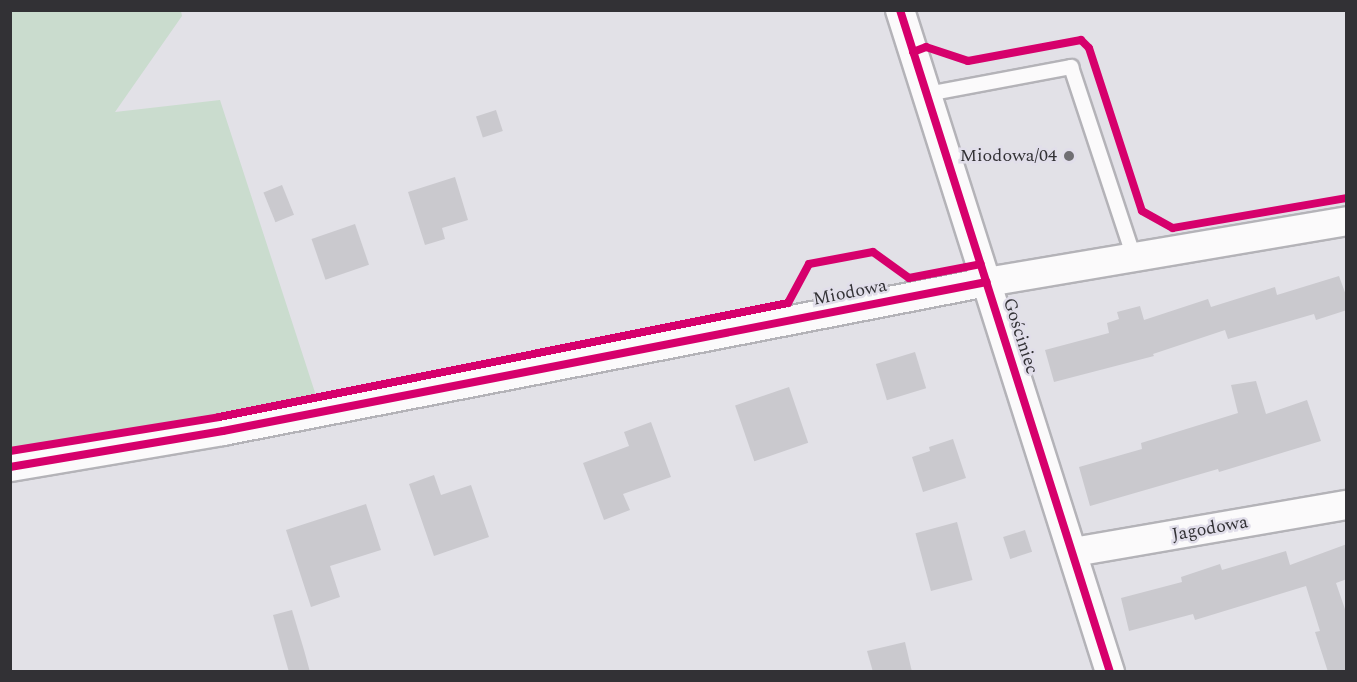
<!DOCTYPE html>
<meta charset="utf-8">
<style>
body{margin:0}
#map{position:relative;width:1357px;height:682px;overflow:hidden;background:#e2e1e7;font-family:Spectral,serif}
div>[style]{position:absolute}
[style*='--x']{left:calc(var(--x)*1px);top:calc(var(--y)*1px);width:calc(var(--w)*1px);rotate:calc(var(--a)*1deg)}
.green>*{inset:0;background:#cadcce}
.building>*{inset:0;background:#cac9ce;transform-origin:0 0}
.roads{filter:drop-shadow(2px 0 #b4b3b8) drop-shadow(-2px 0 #b4b3b8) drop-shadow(0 2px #b4b3b8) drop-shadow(0 -2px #b4b3b8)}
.service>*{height:14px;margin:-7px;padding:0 7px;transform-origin:7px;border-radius:7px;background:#fbfafb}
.minor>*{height:28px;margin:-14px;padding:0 14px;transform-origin:14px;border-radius:14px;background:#fbfafb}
.cycleway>*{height:8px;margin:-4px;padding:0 4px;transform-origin:4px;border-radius:4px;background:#d6006c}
.dots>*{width:16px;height:16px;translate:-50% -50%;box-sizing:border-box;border:3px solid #e1deea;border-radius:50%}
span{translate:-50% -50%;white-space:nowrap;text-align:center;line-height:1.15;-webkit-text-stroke:5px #e1deea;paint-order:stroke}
.poi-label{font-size:18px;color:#323135}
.right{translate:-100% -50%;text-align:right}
.street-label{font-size:18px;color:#323135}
.frame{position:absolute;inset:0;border:12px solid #323135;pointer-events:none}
</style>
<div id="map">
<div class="green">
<div style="clip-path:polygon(11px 11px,181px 11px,182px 16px,115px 112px,220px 100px,321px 411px,11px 467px)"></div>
</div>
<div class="building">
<div style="left:496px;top:110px;width:22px;height:21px;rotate:72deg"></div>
<div style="clip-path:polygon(455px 177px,468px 220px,442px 228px,445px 239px,425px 245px,408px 192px)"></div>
<div style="left:282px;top:185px;width:32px;height:20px;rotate:68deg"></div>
<div style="left:355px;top:224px;width:43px;height:46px;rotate:71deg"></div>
<div style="clip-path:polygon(1339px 276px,1347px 298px,1347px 310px,1316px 320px,1314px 314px,1228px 339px,1225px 330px,1153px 354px,1154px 356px,1054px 382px,1045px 350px,1109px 333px,1107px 323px,1119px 319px,1117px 312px,1140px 306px,1144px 320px,1208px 299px,1211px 307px,1275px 287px,1277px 295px)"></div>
<div style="left:915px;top:352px;width:38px;height:41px;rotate:73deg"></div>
<div style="clip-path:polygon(1256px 381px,1266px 414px,1307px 400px,1321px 441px,1219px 472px,1218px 469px,1090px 506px,1079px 467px,1142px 449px,1141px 443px,1238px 413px,1231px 385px)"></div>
<div style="left:789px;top:387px;width:59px;height:57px;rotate:71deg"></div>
<div style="clip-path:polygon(651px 422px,671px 477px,623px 494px,630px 510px,604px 520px,583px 463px,629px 446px,624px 432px)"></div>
<div style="clip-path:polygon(953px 439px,966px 478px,923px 492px,912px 457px,930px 451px,929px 447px)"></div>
<div style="clip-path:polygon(434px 475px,441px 495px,471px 485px,489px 537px,434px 556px,409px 484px)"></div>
<div style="clip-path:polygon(366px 504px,381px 550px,330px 566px,340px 597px,311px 607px,286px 530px)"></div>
<div style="left:957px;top:522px;width:60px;height:43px;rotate:75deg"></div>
<div style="left:1025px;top:530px;width:23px;height:23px;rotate:72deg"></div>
<div style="clip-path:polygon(1347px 544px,1347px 579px,1336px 583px,1347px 615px,1347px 672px,1328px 672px,1315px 632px,1320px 631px,1306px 586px,1195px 620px,1193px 614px,1129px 631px,1121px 598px,1182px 582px,1181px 577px,1220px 564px,1222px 570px,1286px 551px,1290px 565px)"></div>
<div style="clip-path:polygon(292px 610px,304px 650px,310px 672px,289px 672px,284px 655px,273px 615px)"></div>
<div style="clip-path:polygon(905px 642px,912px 672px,873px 672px,867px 651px)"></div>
</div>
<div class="roads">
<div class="service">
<div style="--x:927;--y:94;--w:147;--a:-10.6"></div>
<div style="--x:1071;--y:67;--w:201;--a:71.7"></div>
</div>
<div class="minor">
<div style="--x:900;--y:10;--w:695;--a:72.4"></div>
<div style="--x:10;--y:467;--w:216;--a:-9.6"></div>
<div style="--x:223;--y:431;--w:778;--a:-11.04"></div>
<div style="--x:987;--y:282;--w:364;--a:-9.6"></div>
<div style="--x:1074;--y:552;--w:276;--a:-9.8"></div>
</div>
</div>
<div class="cycleway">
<div style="--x:900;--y:10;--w:695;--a:72.4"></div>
<div style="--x:913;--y:52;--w:14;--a:-21"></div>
<div style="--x:926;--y:47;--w:44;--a:18.4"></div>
<div style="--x:968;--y:61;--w:115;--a:-10.5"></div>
<div style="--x:1081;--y:40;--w:11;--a:45"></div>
<div style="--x:1089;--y:48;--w:171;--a:72"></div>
<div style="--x:1142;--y:211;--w:35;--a:29"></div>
<div style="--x:1173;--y:228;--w:176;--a:-9.8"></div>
<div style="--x:10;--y:451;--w:212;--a:-9.2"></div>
<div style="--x:219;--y:417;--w:580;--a:-11.33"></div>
<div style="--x:788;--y:303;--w:44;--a:-61.7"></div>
<div style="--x:809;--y:264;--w:65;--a:-10.6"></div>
<div style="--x:873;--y:252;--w:44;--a:35.8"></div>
<div style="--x:909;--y:278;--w:73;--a:-11"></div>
<div style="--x:10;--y:467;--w:216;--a:-9.6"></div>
<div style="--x:223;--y:431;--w:778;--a:-11.04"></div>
</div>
<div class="dots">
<div style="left:1069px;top:156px;background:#706f73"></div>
</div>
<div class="poi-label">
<span class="right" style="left:1057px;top:156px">Miodowa/04</span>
</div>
<div class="street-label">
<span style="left:850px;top:293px;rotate:-11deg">Miodowa</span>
<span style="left:1020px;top:336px;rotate:72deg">Gościniec</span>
<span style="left:1210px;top:529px;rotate:-10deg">Jagodowa</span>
</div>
<div class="frame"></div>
</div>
